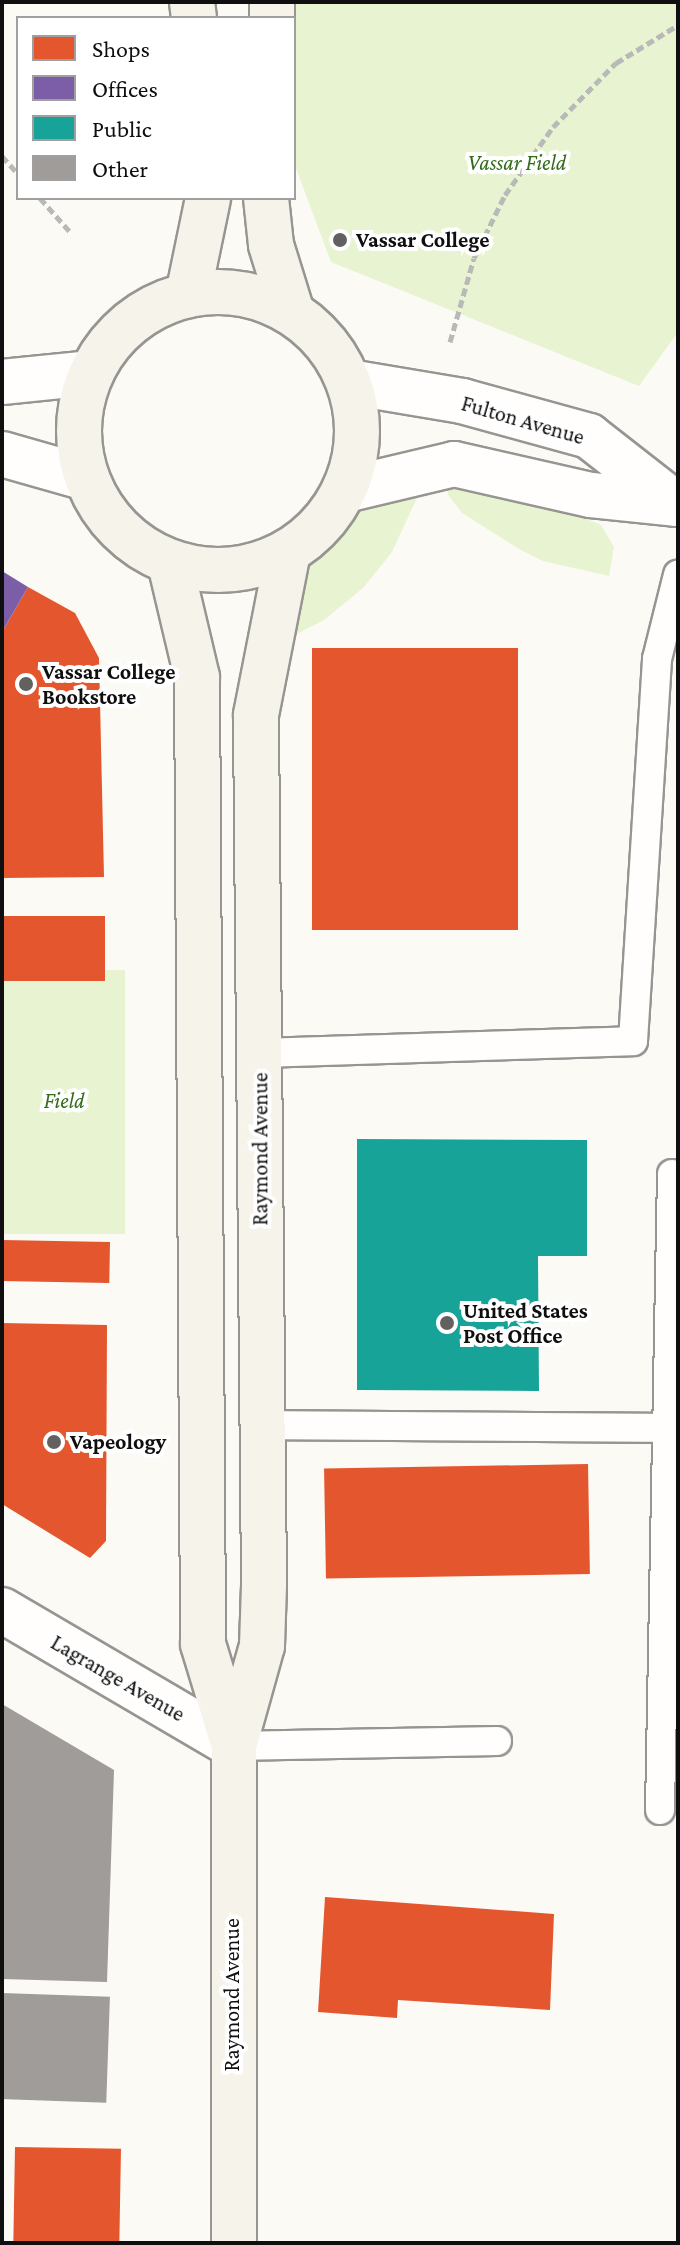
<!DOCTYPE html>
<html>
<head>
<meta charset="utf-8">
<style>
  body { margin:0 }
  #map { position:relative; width:680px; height:2245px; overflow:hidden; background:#fcfaf4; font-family:"Crimson Pro",serif }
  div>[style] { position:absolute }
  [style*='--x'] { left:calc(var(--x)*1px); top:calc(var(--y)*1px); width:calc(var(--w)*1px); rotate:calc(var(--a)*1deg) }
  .green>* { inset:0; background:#e8f3d2; transform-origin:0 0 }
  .shops>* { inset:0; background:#e4572e; transform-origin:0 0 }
  .offices>* { inset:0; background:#7b5ea7 }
  .public>* { inset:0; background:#17a398 }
  .building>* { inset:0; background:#9f9c99; transform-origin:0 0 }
  .path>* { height:5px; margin-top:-2.5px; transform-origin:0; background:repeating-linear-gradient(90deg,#b9b9b8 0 8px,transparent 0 12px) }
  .roads { filter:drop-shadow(2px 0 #969592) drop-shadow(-2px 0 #969592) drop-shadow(0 2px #969592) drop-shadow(0 -2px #969592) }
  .service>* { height:28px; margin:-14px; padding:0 14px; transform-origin:14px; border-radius:14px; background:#fffefd }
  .minor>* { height:44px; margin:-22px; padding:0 22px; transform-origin:22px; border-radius:22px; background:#fffefd }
  .secondary>* { height:44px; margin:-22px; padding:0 22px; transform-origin:22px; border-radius:22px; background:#f5f3ea }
  .secondary>.ring { margin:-22px; padding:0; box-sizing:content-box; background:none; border:44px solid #f5f3ea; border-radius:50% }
  .dots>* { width:22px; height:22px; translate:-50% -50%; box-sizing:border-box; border:4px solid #fff; border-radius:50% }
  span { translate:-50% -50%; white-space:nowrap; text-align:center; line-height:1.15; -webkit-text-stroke:8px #fff; paint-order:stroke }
  .park-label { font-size:22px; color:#316d19; font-style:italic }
  .poi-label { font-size:22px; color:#0f0f0f; font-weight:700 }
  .left { translate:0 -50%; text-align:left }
  .street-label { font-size:22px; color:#0f0f0f }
  .frame { position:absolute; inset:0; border:4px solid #0f0f0f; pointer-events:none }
  .legend { position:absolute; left:16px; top:16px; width:280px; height:184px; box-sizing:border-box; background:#fff; border:2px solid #9f9f9f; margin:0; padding:10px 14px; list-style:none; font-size:24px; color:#0f0f0f }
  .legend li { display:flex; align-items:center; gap:16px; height:40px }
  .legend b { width:40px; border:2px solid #9f9f9f }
</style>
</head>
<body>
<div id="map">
  <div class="green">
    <div style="clip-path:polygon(272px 2px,678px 2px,678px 332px,639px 386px,331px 262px,294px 163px,294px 18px)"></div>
    <div style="clip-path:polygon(448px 486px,564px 509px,601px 525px,614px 547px,609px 576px,543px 561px,519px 549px,462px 513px,448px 495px)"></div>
    <div style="clip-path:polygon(422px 487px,392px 552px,363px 588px,324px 620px,281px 642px,303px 543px,312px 533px,347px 507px)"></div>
    <div style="left:2px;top:970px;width:123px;height:264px"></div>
  </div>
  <div class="shops">
    <div style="clip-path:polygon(28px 587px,75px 613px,99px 658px,104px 877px,2px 878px,2px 632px)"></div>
    <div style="left:312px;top:648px;width:206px;height:282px"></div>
    <div style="left:105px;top:916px;width:65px;height:103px;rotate:90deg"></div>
    <div style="left:110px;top:1242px;width:41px;height:108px;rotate:91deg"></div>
    <div style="clip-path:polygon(2px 1323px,107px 1325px,106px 1541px,90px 1558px,2px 1504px)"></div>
    <div style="left:588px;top:1464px;width:110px;height:264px;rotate:89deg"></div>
    <div style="clip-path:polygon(325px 1897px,554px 1914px,550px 2010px,398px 2000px,397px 2018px,318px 2012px)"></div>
    <div style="left:15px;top:2147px;width:106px;height:96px;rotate:1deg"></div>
  </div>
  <div class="offices">
    <div style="clip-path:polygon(2px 571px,28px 587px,2px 632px)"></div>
  </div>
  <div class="public">
    <div style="clip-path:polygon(357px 1139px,587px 1140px,587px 1256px,538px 1256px,539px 1391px,357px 1390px)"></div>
  </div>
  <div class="building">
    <div style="clip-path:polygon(2px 1704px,114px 1770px,107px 1982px,2px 1979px)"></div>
    <div style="left:2px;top:1993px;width:108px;height:106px;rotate:2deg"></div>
  </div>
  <div class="path">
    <div style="--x:2;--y:156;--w:24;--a:48"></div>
    <div style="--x:40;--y:198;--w:48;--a:48.4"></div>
    <div style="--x:450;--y:342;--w:87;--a:-74.1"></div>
    <div style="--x:474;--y:258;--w:70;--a:-63.8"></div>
    <div style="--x:505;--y:195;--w:83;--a:-54.8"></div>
    <div style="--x:553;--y:127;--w:90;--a:-45.5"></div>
    <div style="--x:616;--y:63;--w:73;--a:-31.5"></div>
  </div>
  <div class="roads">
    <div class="service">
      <div style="--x:259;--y:1053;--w:374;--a:-1.8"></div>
      <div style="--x:633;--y:1041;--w:383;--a:-86.4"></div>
      <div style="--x:657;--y:659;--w:87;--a:-76"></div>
      <div style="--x:262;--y:1425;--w:405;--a:0.4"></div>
      <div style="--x:234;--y:1746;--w:263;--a:-1.1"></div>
      <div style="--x:660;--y:1810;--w:636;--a:-88.92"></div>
    </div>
    <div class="minor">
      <div style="--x:2;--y:382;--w:88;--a:-5.8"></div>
      <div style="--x:349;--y:382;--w:115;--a:9.5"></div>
      <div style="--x:462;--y:401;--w:132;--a:15.4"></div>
      <div style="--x:589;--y:436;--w:110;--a:38"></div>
      <div style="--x:2;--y:454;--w:87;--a:15.9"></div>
      <div style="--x:345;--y:490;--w:112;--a:-13.4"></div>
      <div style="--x:454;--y:464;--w:140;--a:12.8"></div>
      <div style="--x:591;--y:495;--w:85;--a:6"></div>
      <div style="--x:2;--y:1610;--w:269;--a:30.4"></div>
    </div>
    <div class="secondary">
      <div style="--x:192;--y:2;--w:16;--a:83"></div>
      <div style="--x:272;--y:18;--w:16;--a:-90"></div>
      <div style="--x:266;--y:198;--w:47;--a:83.9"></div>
      <div style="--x:271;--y:245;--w:71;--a:72.8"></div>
      <div class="ring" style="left:79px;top:292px;width:234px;height:234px"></div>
      <div style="--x:188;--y:295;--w:99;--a:-78.3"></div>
      <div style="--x:170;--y:563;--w:117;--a:76.7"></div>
      <div style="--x:197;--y:677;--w:967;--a:89.64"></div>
      <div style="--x:203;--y:1644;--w:107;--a:73.1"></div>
      <div style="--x:234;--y:2243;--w:497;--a:-90"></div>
      <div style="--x:234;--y:1746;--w:104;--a:-74.4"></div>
      <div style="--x:262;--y:1646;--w:61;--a:-88.1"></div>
      <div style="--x:264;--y:1585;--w:870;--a:-90.53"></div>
      <div style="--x:256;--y:715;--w:166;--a:-78.9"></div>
    </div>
  </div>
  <div class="dots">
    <div style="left:340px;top:240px;background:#62615f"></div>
    <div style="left:26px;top:684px;background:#62615f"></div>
    <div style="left:447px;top:1323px;background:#62615f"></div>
    <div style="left:54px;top:1442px;background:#62615f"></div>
  </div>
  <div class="park-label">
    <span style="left:517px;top:163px">Vassar Field</span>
    <span style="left:64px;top:1101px">Field</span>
  </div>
  <div class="poi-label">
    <span class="left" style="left:356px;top:240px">Vassar College</span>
    <span class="left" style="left:42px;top:684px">Vassar College<br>Bookstore</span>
    <span class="left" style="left:463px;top:1323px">United States<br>Post Office</span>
    <span class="left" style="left:70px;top:1442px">Vapeology</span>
  </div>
  <div class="street-label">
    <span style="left:523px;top:420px;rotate:16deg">Fulton Avenue</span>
    <span style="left:260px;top:1149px;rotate:-90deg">Raymond Avenue</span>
    <span style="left:118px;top:1678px;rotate:30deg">Lagrange Avenue</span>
    <span style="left:232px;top:1995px;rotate:-90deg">Raymond Avenue</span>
  </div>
  <div class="frame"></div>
  <ul class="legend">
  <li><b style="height:22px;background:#e4572e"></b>Shops</li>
  <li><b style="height:22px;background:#7b5ea7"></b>Offices</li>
  <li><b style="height:22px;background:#17a398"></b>Public</li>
  <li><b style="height:22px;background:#9f9c99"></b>Other</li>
  </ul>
</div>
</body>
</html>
